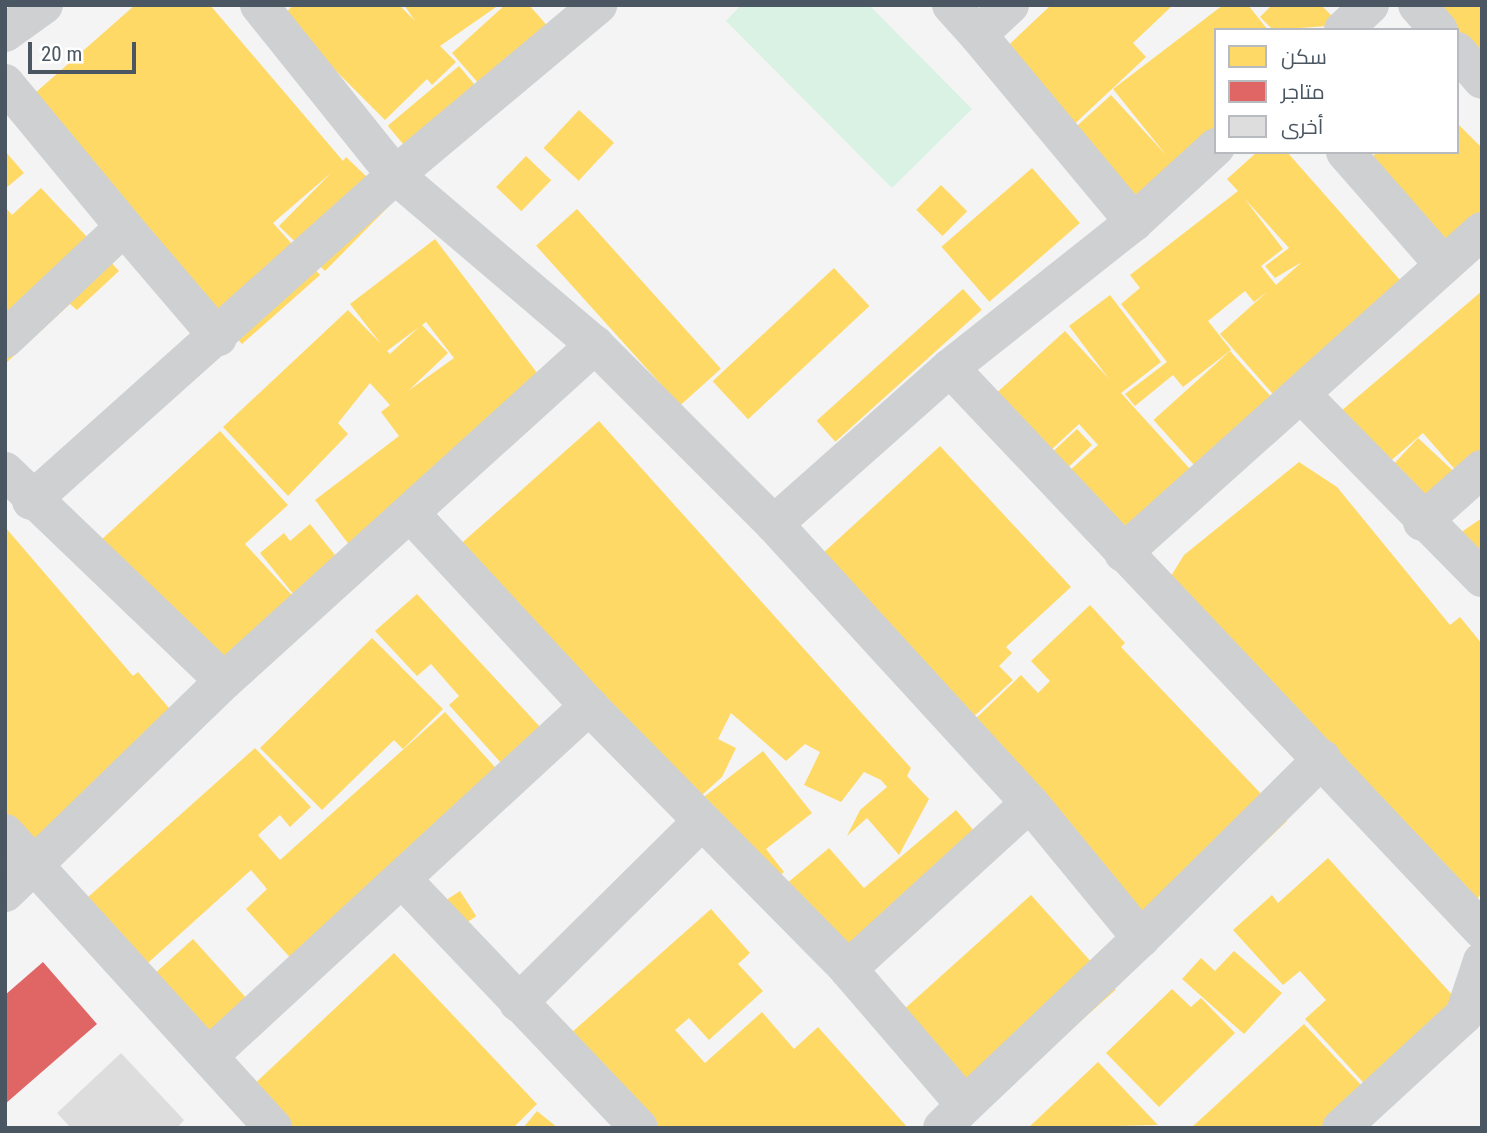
<!DOCTYPE html>
<html>
<head>
<meta charset="utf-8">
<style>
  body { margin:0 }
  #map { position:relative; width:1487px; height:1133px; overflow:hidden; background:#f4f4f4; font-family:"Roboto Condensed",Cairo,sans-serif }
  div>[style] { position:absolute }
  [style*='--x'] { left:calc(var(--x)*1px); top:calc(var(--y)*1px); width:calc(var(--w)*1px); rotate:calc(var(--a)*1deg) }
  .green>* { inset:0; background:#d9f2e3 }
  .homes>* { inset:0; background:#ffd966; transform-origin:0 0 }
  .shops>* { inset:0; background:#e06666 }
  .building>* { inset:0; background:#ddddde }
  .minor>* { height:38px; margin:-19px; padding:0 19px; transform-origin:19px; border-radius:19px; background:#ced0d2 }
  span { translate:-50% -50%; white-space:nowrap; text-align:center; line-height:1.15; -webkit-text-stroke:7px #fff; paint-order:stroke }
  .frame { position:absolute; inset:0; border:7px solid #4a5661; pointer-events:none }
  .legend { position:absolute; left:1214px; top:28px; width:245px; height:126px; box-sizing:border-box; background:#fff; border:2px solid #b7bbc0; margin:0; padding:9px 12px; list-style:none; font-size:21px; color:#4a5661 }
  .legend li { display:flex; align-items:center; gap:14px; height:35px }
  .legend b { width:35px; border:2px solid #b7bbc0 }
  .scale { position:absolute; left:28px; top:42px; width:108px; height:32px; box-sizing:border-box; border:4px solid #4a5661; border-top:0; padding-left:9px; font-size:21px; line-height:24px; white-space:nowrap; color:#4a5661; -webkit-text-stroke:5px #fff; paint-order:stroke }
</style>
</head>
<body>
<div id="map">
  <div class="green">
    <div style="clip-path:polygon(741px 5px,869px 5px,972px 109px,892px 188px,726px 21px)"></div>
  </div>
  <div class="homes">
    <div style="clip-path:polygon(135px 5px,210px 5px,343px 161px,346px 157px,393px 202px,325px 271px,279px 226px,331px 173px,273px 223px,320px 275px,242px 344px,26px 101px)"></div>
    <div style="clip-path:polygon(293px 5px,399px 5px,415px 21px,404px 5px,499px 5px,440px 46px,456px 62px,432px 85px,427px 79px,385px 120px,282px 17px)"></div>
    <div style="clip-path:polygon(505px 5px,529px 5px,560px 40px,493px 100px,452px 53px)"></div>
    <div style="clip-path:polygon(1051px 5px,1173px 5px,1133px 43px,1146px 57px,1066px 132px,996px 57px)"></div>
    <div style="clip-path:polygon(1223px 5px,1248px 5px,1268px 30px,1216px 30px,1216px 133px,1137px 210px,1067px 135px,1111px 95px,1166px 155px,1113px 89px)"></div>
    <div style="clip-path:polygon(1272px 5px,1321px 5px,1341px 25px,1273px 30px,1260px 17px)"></div>
    <div style="clip-path:polygon(1415px 5px,1482px 5px,1482px 77px)"></div>
    <div style="left:459px;top:66px;width:53px;height:93px;rotate:50deg"></div>
    <div style="left:579px;top:110px;width:48px;height:52px;rotate:43deg"></div>
    <div style="clip-path:polygon(1457px 123px,1482px 148px,1482px 227px,1446px 261px,1359px 170px,1377px 152px,1457px 152px)"></div>
    <div style="clip-path:polygon(5px 151px,24px 173px,5px 189px)"></div>
    <div style="clip-path:polygon(evenodd,1257px 152px,1287px 152px,1415px 297px,1287px 410px,1220px 334px,1268px 291px,1254px 302px,1245px 291px,1208px 321px,1231px 350px,1183px 387px,1173px 375px,1135px 406px,1125px 394px,1167px 362px,1121px 304px,1140px 288px,1130px 275px,1238px 191px,1227px 179px,1257px 152px,1244px 198px,1289px 248px,1265px 266px,1275px 278px,1302px 262px,1276px 285px,1261px 266px,1283px 249px,1244px 198px)"></div>
    <div style="left:526px;top:156px;width:35px;height:43px;rotate:44deg"></div>
    <div style="left:1032px;top:168px;width:73px;height:120px;rotate:49deg"></div>
    <div style="left:941px;top:185px;width:37px;height:35px;rotate:45deg"></div>
    <div style="clip-path:polygon(41px 188px,119px 271px,77px 310px,70px 304px,5px 364px,5px 207px,12px 215px)"></div>
    <div style="left:577px;top:209px;width:215px;height:55px;rotate:48deg"></div>
    <div style="clip-path:polygon(evenodd,435px 239px,557px 399px,360px 559px,315px 500px,399px 436px,381px 412px,390px 405px,370px 383px,338px 423px,348px 434px,288px 496px,223px 427px,348px 310px,381px 344px,350px 304px,435px 239px,426px 322px,454px 358px,408px 391px,448px 353px,422px 325px,426px 322px,435px 239px,419px 327px,390px 354px,387px 351px,419px 327px)"></div>
    <div style="left:834px;top:268px;width:52px;height:166px;rotate:47deg"></div>
    <div style="left:963px;top:289px;width:28px;height:197px;rotate:48deg"></div>
    <div style="clip-path:polygon(1482px 291px,1482px 466px,1465px 481px,1423px 433px,1380px 470px,1334px 417px)"></div>
    <div style="clip-path:polygon(1110px 295px,1161px 362px,1121px 393px,1200px 480px,1120px 551px,1058px 481px,1098px 445px,1079px 424px,1035px 465px,982px 406px,1065px 331px,1109px 379px,1069px 326px)"></div>
    <div style="left:1230px;top:351px;width:81px;height:103px;rotate:48deg"></div>
    <div style="clip-path:polygon(599px 421px,911px 768px,907px 776px,929px 799px,899px 855px,867px 818px,847px 836px,860px 810px,887px 787px,881px 780px,864px 772px,841px 802px,804px 785px,820px 752px,805px 744px,786px 761px,731px 713px,718px 739px,736px 748px,722px 777px,691px 805px,446px 557px)"></div>
    <div style="left:1077px;top:429px;width:22px;height:53px;rotate:47deg"></div>
    <div style="clip-path:polygon(220px 431px,288px 505px,245px 544px,311px 616px,260px 553px,284px 533px,290px 541px,310px 524px,352px 576px,226px 700px,89px 551px)"></div>
    <div style="left:1418px;top:438px;width:67px;height:54px;rotate:43deg"></div>
    <div style="clip-path:polygon(940px 446px,1071px 587px,1006px 647px,1012px 653px,999px 666px,1013px 680px,970px 720px,798px 576px)"></div>
    <div style="clip-path:polygon(1299px 462px,1337px 487px,1450px 625px,1460px 617px,1482px 644px,1482px 892px,1474px 904px,1171px 576px,1184px 555px)"></div>
    <div style="clip-path:polygon(1482px 518px,1482px 577px,1454px 537px)"></div>
    <div style="clip-path:polygon(5px 527px,133px 676px,138px 672px,188px 730px,31px 864px,5px 834px)"></div>
    <div style="clip-path:polygon(417px 594px,541px 728px,502px 764px,449px 705px,459px 696px,431px 664px,417px 676px,375px 631px)"></div>
    <div style="clip-path:polygon(1090px 605px,1125px 643px,1121px 647px,1287px 821px,1195px 909px,1134px 937px,969px 725px,1021px 675px,1038px 693px,1050px 681px,1031px 661px)"></div>
    <div style="clip-path:polygon(372px 638px,443px 709px,403px 749px,394px 740px,322px 810px,260px 748px)"></div>
    <div style="clip-path:polygon(445px 712px,513px 787px,305px 974px,246px 909px,267px 889px,251px 870px,139px 971px,78px 906px,255px 748px,311px 807px,290px 827px,280px 815px,258px 835px,280px 860px)"></div>
    <div style="clip-path:polygon(763px 751px,812px 813px,766px 849px,784px 872px,754px 895px,687px 810px)"></div>
    <div style="clip-path:polygon(956px 810px,996px 856px,841px 988px,767px 900px,829px 848px,864px 888px)"></div>
    <div style="clip-path:polygon(1328px 858px,1474px 1019px,1372px 1092px,1305px 1019px,1326px 1000px,1300px 971px,1283px 985px,1233px 930px,1272px 895px,1278px 903px)"></div>
    <div style="left:460px;top:891px;width:30px;height:31px;rotate:57deg"></div>
    <div style="left:1031px;top:895px;width:127px;height:201px;rotate:48deg"></div>
    <div style="clip-path:polygon(711px 909px,750px 953px,738px 964px,763px 991px,709px 1040px,689px 1018px,675px 1030px,705px 1063px,762px 1012px,794px 1049px,818px 1027px,908px 1128px,624px 1128px,553px 1049px)"></div>
    <div style="left:193px;top:939px;width:94px;height:62px;rotate:48deg"></div>
    <div style="clip-path:polygon(1234px 951px,1282px 993px,1244px 1034px,1182px 979px,1201px 958px,1215px 971px)"></div>
    <div style="clip-path:polygon(394px 953px,537px 1104px,513px 1128px,284px 1128px,248px 1090px)"></div>
    <div style="clip-path:polygon(1172px 989px,1191px 1007px,1201px 998px,1235px 1033px,1159px 1107px,1106px 1053px)"></div>
    <div style="clip-path:polygon(1304px 1024px,1376px 1101px,1346px 1128px,1191px 1128px)"></div>
    <div style="clip-path:polygon(1098px 1062px,1158px 1125px,1028px 1128px)"></div>
    <div style="clip-path:polygon(537px 1111px,558px 1128px,523px 1128px)"></div>
  </div>
  <div class="shops">
    <div style="clip-path:polygon(43px 962px,97px 1024px,5px 1104px,5px 995px)"></div>
  </div>
  <div class="building">
    <div style="clip-path:polygon(121px 1053px,184px 1120px,177px 1128px,71px 1128px,57px 1113px)"></div>
  </div>
  <div class="minor">
    <div style="--x:259;--y:5;--w:218;--a:51.3"></div>
    <div style="--x:395;--y:175;--w:262;--a:40.4"></div>
    <div style="--x:951;--y:5;--w:40;--a:48"></div>
    <div style="--x:978;--y:35;--w:44;--a:-43.2"></div>
    <div style="--x:1417;--y:5;--w:33;--a:49"></div>
    <div style="--x:1343;--y:30;--w:37;--a:-43"></div>
    <div style="--x:5;--y:33;--w:48;--a:-35.7"></div>
    <div style="--x:978;--y:35;--w:244;--a:50.2"></div>
    <div style="--x:1457;--y:51;--w:38;--a:49"></div>
    <div style="--x:5;--y:83;--w:187;--a:50.4"></div>
    <div style="--x:1216;--y:147;--w:111;--a:137.6"></div>
    <div style="--x:1134;--y:222;--w:235;--a:141.6"></div>
    <div style="--x:950;--y:368;--w:774;--a:46.57"></div>
    <div style="--x:1345;--y:152;--w:150;--a:48.8"></div>
    <div style="--x:5;--y:339;--w:163;--a:-43.3"></div>
    <div style="--x:124;--y:227;--w:145;--a:49.5"></div>
    <div style="--x:1302;--y:395;--w:257;--a:45.5"></div>
    <div style="--x:5;--y:471;--w:303;--a:43.8"></div>
    <div style="--x:31;--y:501;--w:489;--a:-41.8"></div>
    <div style="--x:395;--y:175;--w:265;--a:-39.9"></div>
    <div style="--x:412;--y:515;--w:260;--a:47.2"></div>
    <div style="--x:1422;--y:522;--w:80;--a:-41.5"></div>
    <div style="--x:774;--y:524;--w:235;--a:-41.6"></div>
    <div style="--x:1123;--y:553;--w:482;--a:-41.9"></div>
    <div style="--x:5;--y:833;--w:399;--a:47.7"></div>
    <div style="--x:403;--y:880;--w:342;--a:46.4"></div>
    <div style="--x:5;--y:893;--w:305;--a:-44.1"></div>
    <div style="--x:224;--y:681;--w:501;--a:-42.17"></div>
    <div style="--x:595;--y:345;--w:253;--a:45"></div>
    <div style="--x:774;--y:524;--w:379;--a:47.5"></div>
    <div style="--x:1030;--y:803;--w:175;--a:50.6"></div>
    <div style="--x:1141;--y:938;--w:255;--a:-44.7"></div>
    <div style="--x:848;--y:969;--w:246;--a:-42.4"></div>
    <div style="--x:518;--y:1003;--w:255;--a:-44.7"></div>
    <div style="--x:209;--y:1056;--w:517;--a:-42.65"></div>
    <div style="--x:589;--y:706;--w:369;--a:45.4"></div>
    <div style="--x:848;--y:969;--w:179;--a:49.3"></div>
    <div style="--x:965;--y:1105;--w:243;--a:-43.5"></div>
    <div style="--x:942;--y:1128;--w:33;--a:-45"></div>
    <div style="--x:1341;--y:1128;--w:167;--a:-42.6"></div>
    <div style="--x:1464;--y:1015;--w:57;--a:-71.6"></div>
  </div>
  <div class="frame"></div>
  <ul class="legend">
  <li><b style="height:19px;background:#ffd966"></b>سكن</li>
  <li><b style="height:19px;background:#e06666"></b>متاجر</li>
  <li><b style="height:19px;background:#ddddde"></b>أخرى</li>
  </ul>
  <div class="scale">20 m</div>
</div>
</body>
</html>
